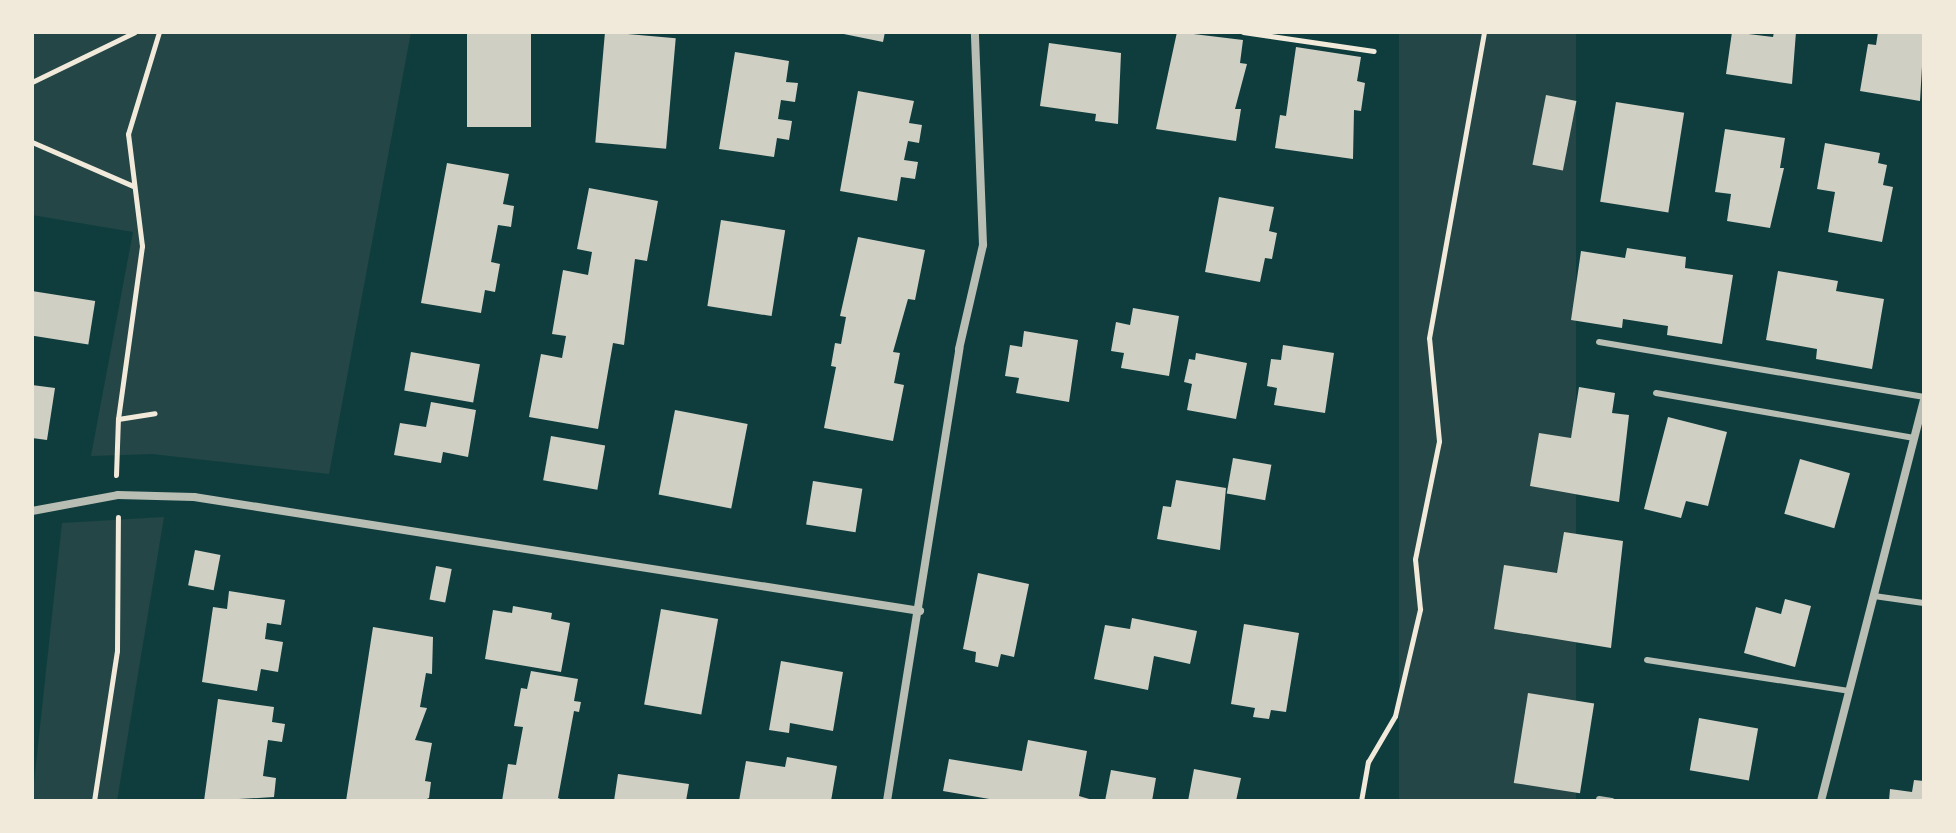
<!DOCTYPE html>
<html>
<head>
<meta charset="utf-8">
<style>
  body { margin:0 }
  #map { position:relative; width:1956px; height:833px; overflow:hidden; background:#0f3d3e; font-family:Commissioner,sans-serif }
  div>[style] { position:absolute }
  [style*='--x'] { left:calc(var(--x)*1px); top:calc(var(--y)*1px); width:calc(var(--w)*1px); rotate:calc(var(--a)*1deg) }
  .green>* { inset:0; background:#244646; transform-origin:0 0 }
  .building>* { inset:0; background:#cfcfc3; transform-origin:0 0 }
  .path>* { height:5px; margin:-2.5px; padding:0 2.5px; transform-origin:2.5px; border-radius:2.5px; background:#f1e9da }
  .service>* { height:6px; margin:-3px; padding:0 3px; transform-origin:3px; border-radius:3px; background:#b8beb3 }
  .minor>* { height:8px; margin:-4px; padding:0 4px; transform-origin:4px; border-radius:4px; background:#b8beb3 }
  span { translate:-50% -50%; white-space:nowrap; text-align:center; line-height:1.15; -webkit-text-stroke:6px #f1e9da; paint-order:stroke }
  .frame { position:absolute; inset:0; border:34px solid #f1e9da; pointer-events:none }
</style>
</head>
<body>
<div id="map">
  <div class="green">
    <div style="clip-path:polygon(32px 32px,411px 32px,329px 474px,152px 454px,91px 456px,133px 232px,32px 215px)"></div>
    <div style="left:1399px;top:32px;width:177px;height:778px"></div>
    <div style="clip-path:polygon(164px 517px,117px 801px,32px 801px,62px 523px)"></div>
  </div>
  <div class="building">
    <div style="left:467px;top:32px;width:64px;height:95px"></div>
    <div style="left:605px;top:32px;width:71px;height:111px;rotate:5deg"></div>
    <div style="clip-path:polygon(834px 32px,885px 32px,883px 42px)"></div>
    <div style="clip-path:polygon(1177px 32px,1243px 40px,1240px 63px,1247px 64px,1235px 109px,1241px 109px,1236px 141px,1156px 129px)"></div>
    <div style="clip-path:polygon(1732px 32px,1773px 37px,1774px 32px,1796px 32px,1792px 84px,1726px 74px)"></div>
    <div style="clip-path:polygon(1878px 32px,1924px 32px,1920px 101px,1860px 91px,1868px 44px,1876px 45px)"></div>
    <div style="clip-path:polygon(1049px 43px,1121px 53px,1118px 124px,1095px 121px,1096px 114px,1040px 106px)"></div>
    <div style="clip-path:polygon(1296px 47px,1361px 57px,1357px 81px,1365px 83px,1361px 111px,1354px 110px,1353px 159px,1275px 148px,1280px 115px,1286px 116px)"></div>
    <div style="clip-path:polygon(735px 52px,789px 61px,786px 82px,798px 83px,795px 102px,781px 100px,778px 119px,792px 121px,789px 140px,777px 138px,774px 157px,719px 149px)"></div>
    <div style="clip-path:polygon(858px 91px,914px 101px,909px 123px,922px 125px,919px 143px,908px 141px,904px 160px,918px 162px,915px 179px,901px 177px,897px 201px,840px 191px)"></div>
    <div style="left:1546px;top:95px;width:31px;height:71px;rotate:11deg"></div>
    <div style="left:1616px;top:102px;width:69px;height:101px;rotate:9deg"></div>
    <div style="clip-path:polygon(1725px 129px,1785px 138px,1780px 168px,1784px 168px,1770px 228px,1727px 221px,1731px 194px,1715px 192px)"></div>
    <div style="clip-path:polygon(1825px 143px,1880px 153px,1878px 163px,1887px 165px,1883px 185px,1893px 187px,1882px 242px,1828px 232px,1835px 192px,1817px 189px)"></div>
    <div style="clip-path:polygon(447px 163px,509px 174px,503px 204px,514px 206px,511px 227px,498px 225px,491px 262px,500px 264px,495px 292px,485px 290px,481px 313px,421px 303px)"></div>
    <div style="clip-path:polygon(589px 188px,658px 201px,647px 261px,635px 259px,624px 345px,613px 343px,598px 429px,529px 417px,541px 354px,562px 358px,566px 336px,552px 334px,563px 270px,588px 275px,592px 252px,577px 249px)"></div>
    <div style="clip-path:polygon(1219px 197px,1274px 207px,1269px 231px,1277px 233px,1272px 259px,1265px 258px,1260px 282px,1205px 272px)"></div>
    <div style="left:721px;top:220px;width:65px;height:87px;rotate:9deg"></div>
    <div style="clip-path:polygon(858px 237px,925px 250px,915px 300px,908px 299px,893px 352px,900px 353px,894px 383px,904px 385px,893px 441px,824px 428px,836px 367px,831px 366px,835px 343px,841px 344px,846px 317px,840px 316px)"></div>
    <div style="clip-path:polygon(1627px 248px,1686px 257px,1685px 268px,1733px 275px,1722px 344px,1667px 335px,1668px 326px,1623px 319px,1622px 328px,1571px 320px,1581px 251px,1625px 258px)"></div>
    <div style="clip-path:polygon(1778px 271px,1838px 281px,1836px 291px,1884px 299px,1872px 369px,1816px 359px,1817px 349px,1766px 340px)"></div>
    <div style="left:32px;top:291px;width:64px;height:44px;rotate:9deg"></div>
    <div style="clip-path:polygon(1133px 308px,1179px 316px,1169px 376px,1121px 368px,1124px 353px,1111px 351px,1116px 322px,1130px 325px)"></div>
    <div style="clip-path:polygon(1024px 331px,1078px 340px,1069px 402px,1016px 393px,1019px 378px,1005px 376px,1010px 345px,1022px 347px)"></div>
    <div style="clip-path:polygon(1283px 345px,1334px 353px,1325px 413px,1274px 405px,1277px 388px,1267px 386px,1271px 359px,1281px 360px)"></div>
    <div style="left:411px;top:352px;width:70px;height:39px;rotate:10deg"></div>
    <div style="clip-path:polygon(1196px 353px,1247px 363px,1236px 419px,1187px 410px,1192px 384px,1184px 382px,1189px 359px,1195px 360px)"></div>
    <div style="clip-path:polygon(32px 385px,55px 388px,47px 440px,32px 438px)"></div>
    <div style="clip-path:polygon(1579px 387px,1615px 393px,1612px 413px,1629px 415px,1619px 502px,1530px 486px,1539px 433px,1571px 438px)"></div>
    <div style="clip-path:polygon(431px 402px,476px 410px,468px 457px,443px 452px,441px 463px,394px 455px,400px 423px,426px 427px)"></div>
    <div style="left:675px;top:410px;width:74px;height:86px;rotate:11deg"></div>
    <div style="clip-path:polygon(1668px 417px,1727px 432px,1708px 506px,1686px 501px,1681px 518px,1644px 509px)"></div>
    <div style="left:551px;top:436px;width:55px;height:45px;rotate:10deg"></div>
    <div style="left:1233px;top:458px;width:39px;height:36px;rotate:10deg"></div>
    <div style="left:1800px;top:459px;width:52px;height:57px;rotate:16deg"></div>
    <div style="clip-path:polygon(1176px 480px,1226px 488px,1220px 550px,1157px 539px,1163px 506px,1171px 507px)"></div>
    <div style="left:813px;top:481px;width:50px;height:44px;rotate:9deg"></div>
    <div style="clip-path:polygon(1564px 532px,1623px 541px,1611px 648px,1494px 629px,1504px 565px,1557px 573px)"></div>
    <div style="left:195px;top:550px;width:26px;height:36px;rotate:11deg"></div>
    <div style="left:436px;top:566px;width:16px;height:34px;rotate:11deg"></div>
    <div style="clip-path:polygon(978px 573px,1029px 584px,1014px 657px,1001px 654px,998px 667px,975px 662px,976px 652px,963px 649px)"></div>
    <div style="clip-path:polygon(229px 591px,285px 600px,281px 625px,267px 623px,265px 639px,283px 642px,278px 672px,261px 669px,257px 691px,202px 682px,213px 607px,227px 609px)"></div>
    <div style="clip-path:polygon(1785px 599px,1811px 606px,1795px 667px,1744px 653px,1756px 607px,1781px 614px)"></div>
    <div style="clip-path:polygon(513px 606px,552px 613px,551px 619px,570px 623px,561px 672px,485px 659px,493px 610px,512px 613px)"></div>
    <div style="left:661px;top:609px;width:58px;height:97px;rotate:10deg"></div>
    <div style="clip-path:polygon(1132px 618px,1197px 631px,1190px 664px,1154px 656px,1148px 690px,1094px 679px,1105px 625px,1130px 629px)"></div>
    <div style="clip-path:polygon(1244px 624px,1299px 633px,1286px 712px,1271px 710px,1269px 719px,1253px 717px,1255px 708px,1231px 704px)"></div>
    <div style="clip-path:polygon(373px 627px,433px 637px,432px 674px,426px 673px,420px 707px,427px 708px,415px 740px,432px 743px,425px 781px,431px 782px,429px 798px,422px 801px,346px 801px)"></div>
    <div style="clip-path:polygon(781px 661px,843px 672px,833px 731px,790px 723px,789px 733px,769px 730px)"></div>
    <div style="clip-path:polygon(531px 671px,578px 679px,574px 701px,581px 702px,579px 712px,574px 711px,558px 798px,565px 801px,502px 801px,508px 764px,516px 765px,523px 727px,514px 726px,521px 688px,527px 689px)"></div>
    <div style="left:1528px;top:693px;width:67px;height:91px;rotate:9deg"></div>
    <div style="clip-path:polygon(218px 699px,274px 707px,272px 722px,285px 724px,282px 742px,268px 740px,263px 776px,276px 778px,274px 797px,204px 801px)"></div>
    <div style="left:1699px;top:718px;width:60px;height:53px;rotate:10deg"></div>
    <div style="clip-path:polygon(1028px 740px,1087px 751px,1079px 796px,1096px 801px,1001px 801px,943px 791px,949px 759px,1022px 771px)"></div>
    <div style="clip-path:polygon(787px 757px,837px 766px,831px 801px,739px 801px,746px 761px,785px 767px)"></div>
    <div style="clip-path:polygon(1194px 769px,1241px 778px,1236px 801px,1188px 801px)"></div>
    <div style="clip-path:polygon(1111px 770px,1156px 778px,1152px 801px,1105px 801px)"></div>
    <div style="clip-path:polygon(618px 774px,689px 784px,686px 801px,614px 801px)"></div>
    <div style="clip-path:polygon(1914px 780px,1924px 781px,1924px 801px,1889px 801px,1890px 789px,1912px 792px)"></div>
  </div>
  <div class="path">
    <div style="--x:1243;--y:32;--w:132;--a:8.3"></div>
    <div style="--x:32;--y:82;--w:114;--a:-25.9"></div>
    <div style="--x:32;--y:142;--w:110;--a:23.5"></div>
    <div style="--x:118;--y:419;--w:37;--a:-9"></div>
    <div style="--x:116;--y:475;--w:56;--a:-88"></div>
    <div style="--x:118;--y:419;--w:175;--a:-82.1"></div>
    <div style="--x:142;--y:246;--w:113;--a:-97.1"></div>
    <div style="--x:128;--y:134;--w:107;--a:-73.1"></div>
    <div style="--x:94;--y:801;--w:152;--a:-81.3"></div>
    <div style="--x:117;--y:651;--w:134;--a:-89.6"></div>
    <div style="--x:1361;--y:801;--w:40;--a:-80"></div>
    <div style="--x:1368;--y:762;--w:53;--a:-59.6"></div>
    <div style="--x:1395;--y:716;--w:110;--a:-76.8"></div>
    <div style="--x:1420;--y:609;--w:50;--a:-95.7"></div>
    <div style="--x:1415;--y:559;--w:120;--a:-78.5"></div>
    <div style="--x:1439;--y:441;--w:103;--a:-95.5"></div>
    <div style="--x:1429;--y:338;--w:311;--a:-79.8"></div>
  </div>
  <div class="service">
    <div style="--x:1599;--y:342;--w:330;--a:9.6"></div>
    <div style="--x:1656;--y:393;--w:262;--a:9.9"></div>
    <div style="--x:1874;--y:596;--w:50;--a:8"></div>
    <div style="--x:1647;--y:660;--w:204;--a:8.7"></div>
    <div style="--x:1599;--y:799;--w:13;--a:9"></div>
  </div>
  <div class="minor">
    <div style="--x:32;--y:511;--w:87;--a:-10.5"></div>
    <div style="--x:118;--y:495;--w:76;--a:1.5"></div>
    <div style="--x:194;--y:497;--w:735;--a:8.92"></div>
    <div style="--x:887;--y:801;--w:458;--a:-80.9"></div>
    <div style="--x:959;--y:349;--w:107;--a:-77"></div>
    <div style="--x:983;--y:245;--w:213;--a:-92.2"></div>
    <div style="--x:1821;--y:801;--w:413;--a:-75.6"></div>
  </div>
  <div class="frame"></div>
</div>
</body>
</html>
